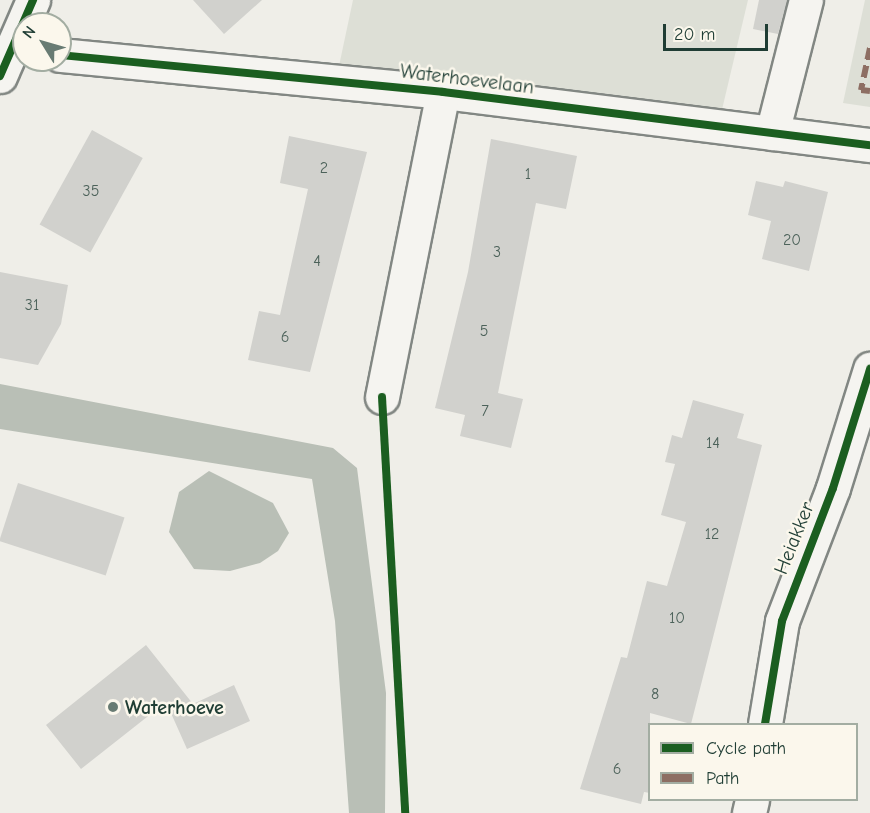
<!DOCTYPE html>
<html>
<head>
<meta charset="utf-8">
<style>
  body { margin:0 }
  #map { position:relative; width:870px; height:813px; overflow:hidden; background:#efeee8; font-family:"Comic Neue",sans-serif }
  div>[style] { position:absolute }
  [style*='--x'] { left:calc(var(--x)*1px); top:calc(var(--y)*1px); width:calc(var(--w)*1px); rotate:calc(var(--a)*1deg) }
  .green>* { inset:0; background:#dddfd6 }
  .water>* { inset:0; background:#b9bfb6 }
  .building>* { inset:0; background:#d1d1cd; transform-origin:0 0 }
  .roads { filter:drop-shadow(2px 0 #828783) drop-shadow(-2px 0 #828783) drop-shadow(0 2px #828783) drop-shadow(0 -2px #828783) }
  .minor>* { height:33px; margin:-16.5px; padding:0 16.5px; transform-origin:16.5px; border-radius:16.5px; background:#f5f4f0 }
  .major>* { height:33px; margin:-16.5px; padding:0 16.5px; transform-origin:16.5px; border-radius:16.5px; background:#f5f4f0 }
  .quiet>* { height:6px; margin-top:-3px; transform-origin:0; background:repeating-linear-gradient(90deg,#8d6e63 0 12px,transparent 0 18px) }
  .cycleway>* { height:8px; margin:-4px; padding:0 4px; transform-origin:4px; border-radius:4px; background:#1b5e20 }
  .dots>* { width:16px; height:16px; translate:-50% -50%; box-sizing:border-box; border:3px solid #fbf7ec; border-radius:50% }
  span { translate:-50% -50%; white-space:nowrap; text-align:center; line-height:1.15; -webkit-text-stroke:5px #fbf7ec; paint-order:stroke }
  .number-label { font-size:16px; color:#4c625a }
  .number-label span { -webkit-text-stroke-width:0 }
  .street-label { font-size:20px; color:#1f3d34 }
  .poi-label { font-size:20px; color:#1f3d34; font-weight:700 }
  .left { translate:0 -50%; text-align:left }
  .legend { position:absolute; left:648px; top:723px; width:210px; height:78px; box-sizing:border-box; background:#fbf7ec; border:2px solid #a3ada2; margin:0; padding:8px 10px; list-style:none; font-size:18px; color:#1f3d34 }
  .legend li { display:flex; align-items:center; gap:12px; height:30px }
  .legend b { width:30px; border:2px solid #a3ada2 }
  .north { position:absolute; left:12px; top:12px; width:60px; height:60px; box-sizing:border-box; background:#fbf7ec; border:2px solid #a3ada2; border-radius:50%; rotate:307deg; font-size:16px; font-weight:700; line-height:24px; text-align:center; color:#1f3d34 }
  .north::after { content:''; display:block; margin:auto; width:21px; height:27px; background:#687b73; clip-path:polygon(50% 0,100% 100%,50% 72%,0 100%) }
  .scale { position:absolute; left:663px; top:24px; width:105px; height:27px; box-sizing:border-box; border:3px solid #1f3d34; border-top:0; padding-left:8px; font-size:18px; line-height:21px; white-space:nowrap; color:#1f3d34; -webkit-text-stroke:4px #fbf7ec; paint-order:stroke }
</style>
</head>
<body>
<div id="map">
  <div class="green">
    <div style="clip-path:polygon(353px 0,748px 0,720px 118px,339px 66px)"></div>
    <div style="clip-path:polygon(865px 0,870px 0,870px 107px,843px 103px)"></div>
  </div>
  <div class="water">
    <div style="clip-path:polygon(0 384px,333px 448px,357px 468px,386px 693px,385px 813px,349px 813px,335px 621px,312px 479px,0 429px)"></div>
    <div style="clip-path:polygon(209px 471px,273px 503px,289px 533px,278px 551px,260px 563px,230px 571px,194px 569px,169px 532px,179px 492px)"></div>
  </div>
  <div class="building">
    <div style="clip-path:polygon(193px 0,262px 0,224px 34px)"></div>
    <div style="clip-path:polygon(759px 0,787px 0,778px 34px,753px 29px)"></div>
    <div style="left:92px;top:130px;width:58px;height:108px;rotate:29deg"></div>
    <div style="clip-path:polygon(289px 136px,367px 152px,310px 372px,248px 360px,259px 311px,280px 315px,308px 189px,280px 183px)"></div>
    <div style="clip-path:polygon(491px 139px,577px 156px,566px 209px,536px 203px,498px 393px,523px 399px,511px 448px,460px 436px,465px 415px,435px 408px,468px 272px)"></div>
    <div style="clip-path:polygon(756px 181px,783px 187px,785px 181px,828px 192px,809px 271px,762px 259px,771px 221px,748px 215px)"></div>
    <div style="clip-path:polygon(0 272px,68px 285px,61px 324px,38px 365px,0 358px)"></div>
    <div style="clip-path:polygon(693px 400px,744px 414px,737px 438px,762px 445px,691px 724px,650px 713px,650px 793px,644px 792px,641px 804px,580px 789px,621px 657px,627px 658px,647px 581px,667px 586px,686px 522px,661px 515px,675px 464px,665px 462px,672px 435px,682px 438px)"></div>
    <div style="left:18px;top:483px;width:112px;height:61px;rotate:18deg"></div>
    <div style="clip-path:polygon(146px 645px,193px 704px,234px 685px,250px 721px,187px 749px,166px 702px,81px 769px,46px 725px)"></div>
  </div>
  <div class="roads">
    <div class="minor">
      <div style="--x:60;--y:55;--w:385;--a:5.5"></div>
      <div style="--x:443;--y:92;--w:430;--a:7.1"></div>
      <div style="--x:772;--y:133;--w:137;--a:-75.7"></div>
      <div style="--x:382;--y:397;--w:311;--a:-78.7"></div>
      <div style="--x:765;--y:724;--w:104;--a:-80.6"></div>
      <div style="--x:782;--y:621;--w:142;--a:-69"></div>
      <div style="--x:833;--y:488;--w:125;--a:-72.7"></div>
      <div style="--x:749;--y:813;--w:13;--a:-77"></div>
    </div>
    <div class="major">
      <div style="--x:0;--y:76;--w:83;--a:-66.5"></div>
    </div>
  </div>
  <div class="quiet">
    <div style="--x:870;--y:48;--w:43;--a:102.1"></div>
    <div style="--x:861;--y:90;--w:9;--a:6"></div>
  </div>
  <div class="cycleway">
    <div style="--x:60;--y:55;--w:385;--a:5.5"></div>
    <div style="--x:443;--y:92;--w:430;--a:7.1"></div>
    <div style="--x:0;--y:76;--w:83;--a:-66.5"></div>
    <div style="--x:382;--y:397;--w:417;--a:86.8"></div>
    <div style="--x:765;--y:724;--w:104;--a:-80.6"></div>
    <div style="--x:782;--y:621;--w:142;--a:-69"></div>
    <div style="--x:833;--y:488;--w:125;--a:-72.7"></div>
  </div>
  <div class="dots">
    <div style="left:113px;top:707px;background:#687b73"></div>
  </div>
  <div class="number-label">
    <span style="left:324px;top:168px">2</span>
    <span style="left:528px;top:174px">1</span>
    <span style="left:91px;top:191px">35</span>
    <span style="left:792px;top:240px">20</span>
    <span style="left:497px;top:252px">3</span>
    <span style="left:317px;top:261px">4</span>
    <span style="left:32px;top:305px">31</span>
    <span style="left:484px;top:331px">5</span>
    <span style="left:285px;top:337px">6</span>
    <span style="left:485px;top:411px">7</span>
    <span style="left:713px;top:443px">14</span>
    <span style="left:712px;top:534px">12</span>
    <span style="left:677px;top:618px">10</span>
    <span style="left:655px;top:694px">8</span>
    <span style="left:617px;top:769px">6</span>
  </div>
  <div class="street-label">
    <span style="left:467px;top:79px;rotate:7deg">Waterhoevelaan</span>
    <span style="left:794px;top:538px;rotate:-68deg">Heiakker</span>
  </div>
  <div class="poi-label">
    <span class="left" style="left:125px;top:707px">Waterhoeve</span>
  </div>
  <ul class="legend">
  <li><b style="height:8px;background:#1b5e20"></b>Cycle path</li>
  <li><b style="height:8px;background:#8d6e63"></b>Path</li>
  </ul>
  <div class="north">N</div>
  <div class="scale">20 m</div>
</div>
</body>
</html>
